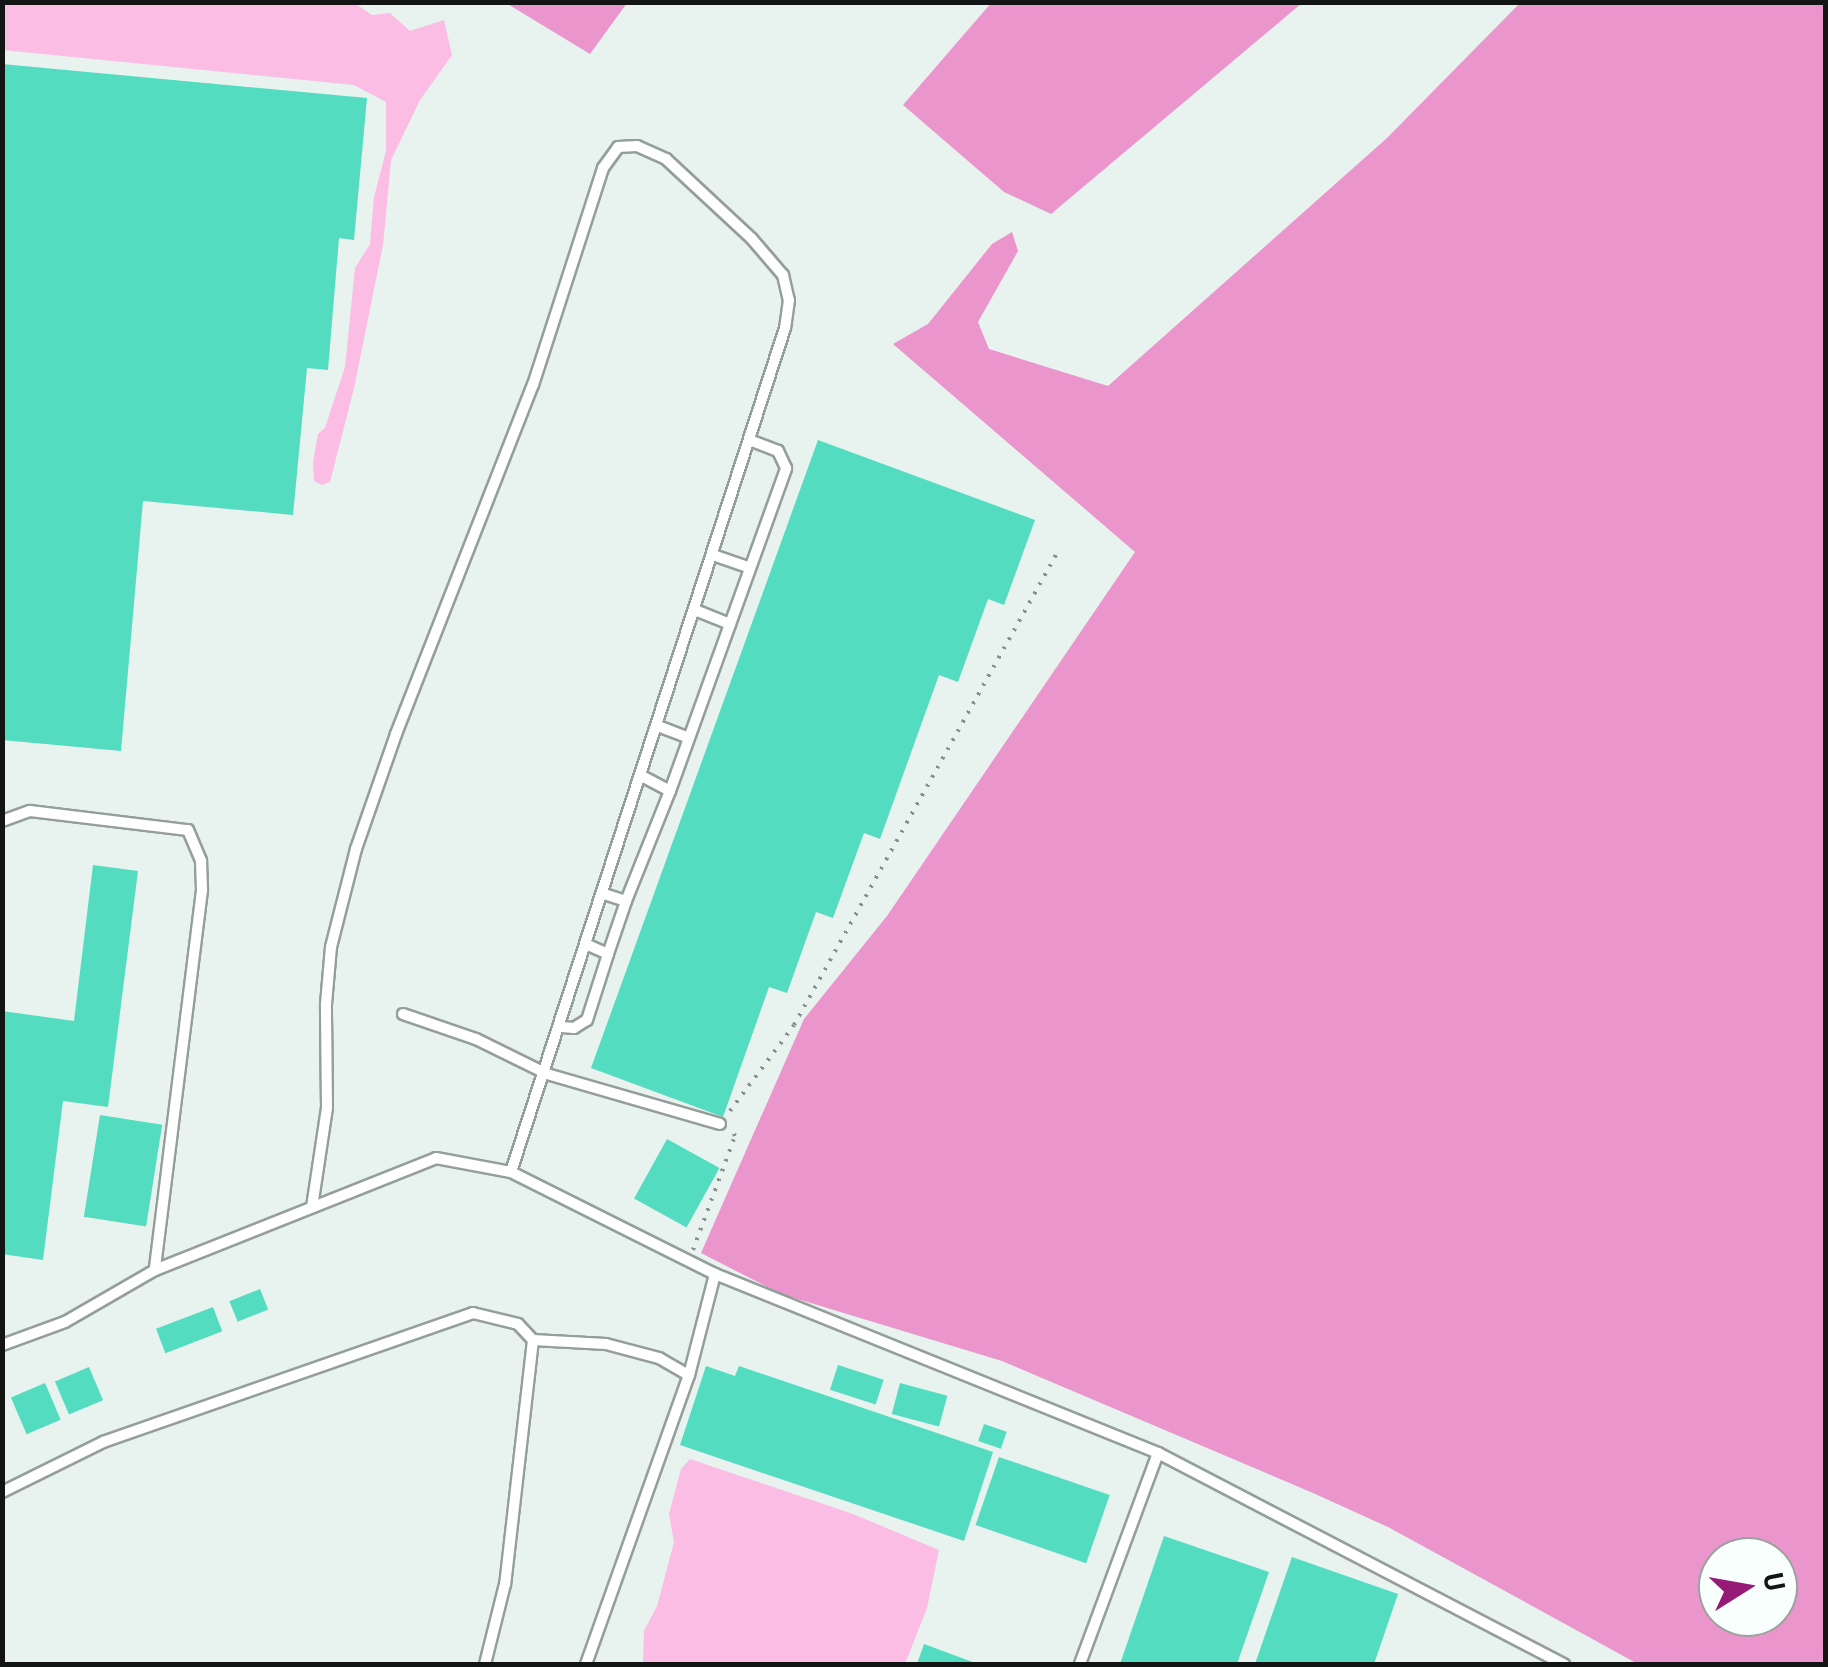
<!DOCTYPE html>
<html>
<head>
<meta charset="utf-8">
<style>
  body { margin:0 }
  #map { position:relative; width:1828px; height:1667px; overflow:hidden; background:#e8f2ef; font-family:Barlow,sans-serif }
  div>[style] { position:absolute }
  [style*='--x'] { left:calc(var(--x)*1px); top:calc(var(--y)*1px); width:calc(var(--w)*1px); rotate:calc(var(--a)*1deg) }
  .green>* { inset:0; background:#fbbde4 }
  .water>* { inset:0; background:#eb95cd }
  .building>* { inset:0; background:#54dcc1; transform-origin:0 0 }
  .path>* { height:4px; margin-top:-2px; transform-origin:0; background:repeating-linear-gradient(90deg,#888f8d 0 2.5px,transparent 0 10.5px) }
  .roads { filter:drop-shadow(2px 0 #949e9b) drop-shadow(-2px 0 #949e9b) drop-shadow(0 2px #949e9b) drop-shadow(0 -2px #949e9b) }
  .lane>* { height:10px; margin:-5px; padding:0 5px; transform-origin:5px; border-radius:5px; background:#fff }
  span { translate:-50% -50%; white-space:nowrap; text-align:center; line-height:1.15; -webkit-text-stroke:10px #f8fffd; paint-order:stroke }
  .frame { position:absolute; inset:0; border:5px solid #121514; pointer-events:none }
  .north { position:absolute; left:1698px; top:1537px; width:100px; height:100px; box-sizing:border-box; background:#f8fffd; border:2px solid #9ca1a0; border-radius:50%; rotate:79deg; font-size:28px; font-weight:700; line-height:40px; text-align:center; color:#121514 }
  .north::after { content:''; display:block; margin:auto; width:35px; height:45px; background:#951b76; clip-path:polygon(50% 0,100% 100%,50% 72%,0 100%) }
</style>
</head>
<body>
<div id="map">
  <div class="green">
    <div style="clip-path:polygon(353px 2px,372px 15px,390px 13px,410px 31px,444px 20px,452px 55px,420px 100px,391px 160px,383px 245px,354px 388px,330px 482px,322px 485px,314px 481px,313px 462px,318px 434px,325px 428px,345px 367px,355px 268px,370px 244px,374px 197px,386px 151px,386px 102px,354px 85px,3px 50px,3px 3px)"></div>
    <div style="clip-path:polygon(690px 1459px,853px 1514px,939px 1550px,927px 1608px,905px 1664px,643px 1664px,644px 1631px,657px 1606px,674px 1542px,669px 1514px,681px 1469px)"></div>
  </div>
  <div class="water">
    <div style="clip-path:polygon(992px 2px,1302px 2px,1302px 3px,1051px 214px,1004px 192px,903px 105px)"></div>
    <div style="clip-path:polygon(evenodd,1521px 2px,1825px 3px,1825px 1664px,1638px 1664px,1388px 1527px,1313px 1493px,1002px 1361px,781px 1294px,701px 1253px,804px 1019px,887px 916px,1135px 552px,893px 344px,928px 324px,992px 244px,1012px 232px,1018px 251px,978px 322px,989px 349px,1108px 386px,1387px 138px,1521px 2px,1718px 1557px,1778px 1557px,1778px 1617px,1718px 1617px,1718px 1557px)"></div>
    <div style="clip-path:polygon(506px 3px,627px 3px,590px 54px)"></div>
  </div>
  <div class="building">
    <div style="clip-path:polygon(2px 64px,367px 98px,354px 240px,339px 238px,328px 370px,307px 368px,293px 515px,143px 501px,121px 751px,2px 740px)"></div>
    <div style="clip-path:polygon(818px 440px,1035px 520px,1004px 605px,988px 599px,958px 682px,939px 675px,880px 839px,864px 833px,833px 918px,816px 912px,787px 993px,769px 987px,723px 1117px,591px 1068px)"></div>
    <div style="clip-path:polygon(93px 865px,138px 871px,108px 1107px,63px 1101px,43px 1260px,2px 1254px,2px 1011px,74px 1021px)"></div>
    <div style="left:100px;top:1115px;width:63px;height:103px;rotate:9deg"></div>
    <div style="left:667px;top:1139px;width:60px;height:68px;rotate:29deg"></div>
    <div style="left:260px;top:1289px;width:22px;height:33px;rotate:68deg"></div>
    <div style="left:213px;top:1307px;width:26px;height:61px;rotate:69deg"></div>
    <div style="left:838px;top:1365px;width:48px;height:26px;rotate:18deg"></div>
    <div style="clip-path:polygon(706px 1366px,735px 1376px,739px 1366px,993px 1452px,964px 1541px,680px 1445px)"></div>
    <div style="left:89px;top:1367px;width:36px;height:37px;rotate:67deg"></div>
    <div style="left:45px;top:1383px;width:40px;height:37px;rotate:67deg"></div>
    <div style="left:900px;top:1383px;width:49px;height:32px;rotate:15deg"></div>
    <div style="left:984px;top:1424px;width:24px;height:18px;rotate:19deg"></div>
    <div style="left:999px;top:1457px;width:117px;height:72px;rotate:19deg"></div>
    <div style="clip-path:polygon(1164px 1536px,1269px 1572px,1237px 1664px,1120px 1664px)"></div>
    <div style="clip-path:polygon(1292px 1557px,1398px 1594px,1374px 1664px,1255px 1664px)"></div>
    <div style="clip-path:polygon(924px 1644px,978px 1664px,917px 1664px)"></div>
  </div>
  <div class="path">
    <div style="--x:730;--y:1111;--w:107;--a:-53.3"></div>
    <div style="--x:794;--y:1025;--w:538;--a:-60.86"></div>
    <div style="--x:693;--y:1250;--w:121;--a:-69.8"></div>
    <div style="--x:735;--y:1136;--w:9;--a:-111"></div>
  </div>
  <div class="roads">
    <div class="lane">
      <div style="--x:713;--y:555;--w:39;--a:19"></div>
      <div style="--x:695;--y:610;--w:38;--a:22"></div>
      <div style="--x:658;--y:726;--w:33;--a:21"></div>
      <div style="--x:670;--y:791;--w:343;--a:-70.2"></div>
      <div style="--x:786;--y:468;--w:19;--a:-115"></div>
      <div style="--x:778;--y:451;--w:31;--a:-159"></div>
      <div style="--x:2;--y:821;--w:30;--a:-20"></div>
      <div style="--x:30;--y:811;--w:159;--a:6.9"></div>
      <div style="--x:188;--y:830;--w:34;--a:67"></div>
      <div style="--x:201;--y:861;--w:29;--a:88"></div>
      <div style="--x:202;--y:890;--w:383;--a:97.1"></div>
      <div style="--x:604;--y:894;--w:23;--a:18"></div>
      <div style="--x:626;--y:901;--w:118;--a:-68.2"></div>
      <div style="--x:670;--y:791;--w:32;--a:-152"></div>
      <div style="--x:608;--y:954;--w:56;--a:-71.2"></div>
      <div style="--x:403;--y:1014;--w:77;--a:18.9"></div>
      <div style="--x:476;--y:1039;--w:79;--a:26.2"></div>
      <div style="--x:547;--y:1074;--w:180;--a:16.1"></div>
      <div style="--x:562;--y:1027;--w:12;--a:5"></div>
      <div style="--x:574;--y:1028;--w:15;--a:-32"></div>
      <div style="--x:587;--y:1020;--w:69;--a:-72.3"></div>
      <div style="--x:608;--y:954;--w:22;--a:-156"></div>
      <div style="--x:312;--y:1207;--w:100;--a:-81.4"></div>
      <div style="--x:327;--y:1108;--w:104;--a:-90.6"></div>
      <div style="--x:326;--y:1004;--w:57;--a:-85"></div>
      <div style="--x:331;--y:947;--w:101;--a:-75.7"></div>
      <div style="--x:356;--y:849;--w:122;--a:-70.8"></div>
      <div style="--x:396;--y:734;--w:375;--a:-68.6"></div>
      <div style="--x:533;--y:385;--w:228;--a:-72.1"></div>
      <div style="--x:603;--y:168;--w:26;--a:-54"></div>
      <div style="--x:618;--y:147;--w:19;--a:-3"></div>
      <div style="--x:637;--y:146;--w:32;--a:24"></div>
      <div style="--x:666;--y:159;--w:117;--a:42.9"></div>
      <div style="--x:752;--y:239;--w:48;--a:49.3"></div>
      <div style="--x:783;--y:275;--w:26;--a:77"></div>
      <div style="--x:789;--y:300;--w:28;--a:98"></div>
      <div style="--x:785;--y:328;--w:887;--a:107.99"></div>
      <div style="--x:715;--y:1274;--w:478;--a:22"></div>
      <div style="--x:1158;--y:1453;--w:225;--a:110.3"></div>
      <div style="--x:533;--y:1340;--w:73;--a:3.1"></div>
      <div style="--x:606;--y:1344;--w:55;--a:14.8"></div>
      <div style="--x:659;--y:1358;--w:34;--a:30"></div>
      <div style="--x:2;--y:1345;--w:67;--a:-20.1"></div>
      <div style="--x:65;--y:1322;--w:104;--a:-30"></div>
      <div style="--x:155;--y:1270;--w:302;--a:-21.7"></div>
      <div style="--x:436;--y:1158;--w:76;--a:10.6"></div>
      <div style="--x:511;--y:1172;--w:228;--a:26.6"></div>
      <div style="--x:715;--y:1274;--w:104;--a:104.4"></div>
      <div style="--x:689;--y:1375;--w:307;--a:109.6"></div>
      <div style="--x:1158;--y:1453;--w:458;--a:27.5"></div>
      <div style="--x:2;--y:1492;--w:113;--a:-26.3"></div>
      <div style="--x:103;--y:1442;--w:392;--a:-19.2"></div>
      <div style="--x:473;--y:1313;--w:46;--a:13.7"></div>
      <div style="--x:518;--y:1324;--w:22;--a:47"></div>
      <div style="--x:533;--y:1340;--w:246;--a:96.5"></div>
      <div style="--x:505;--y:1584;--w:82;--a:104"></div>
    </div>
  </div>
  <div class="frame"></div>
  <div class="north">U</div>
</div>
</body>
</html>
